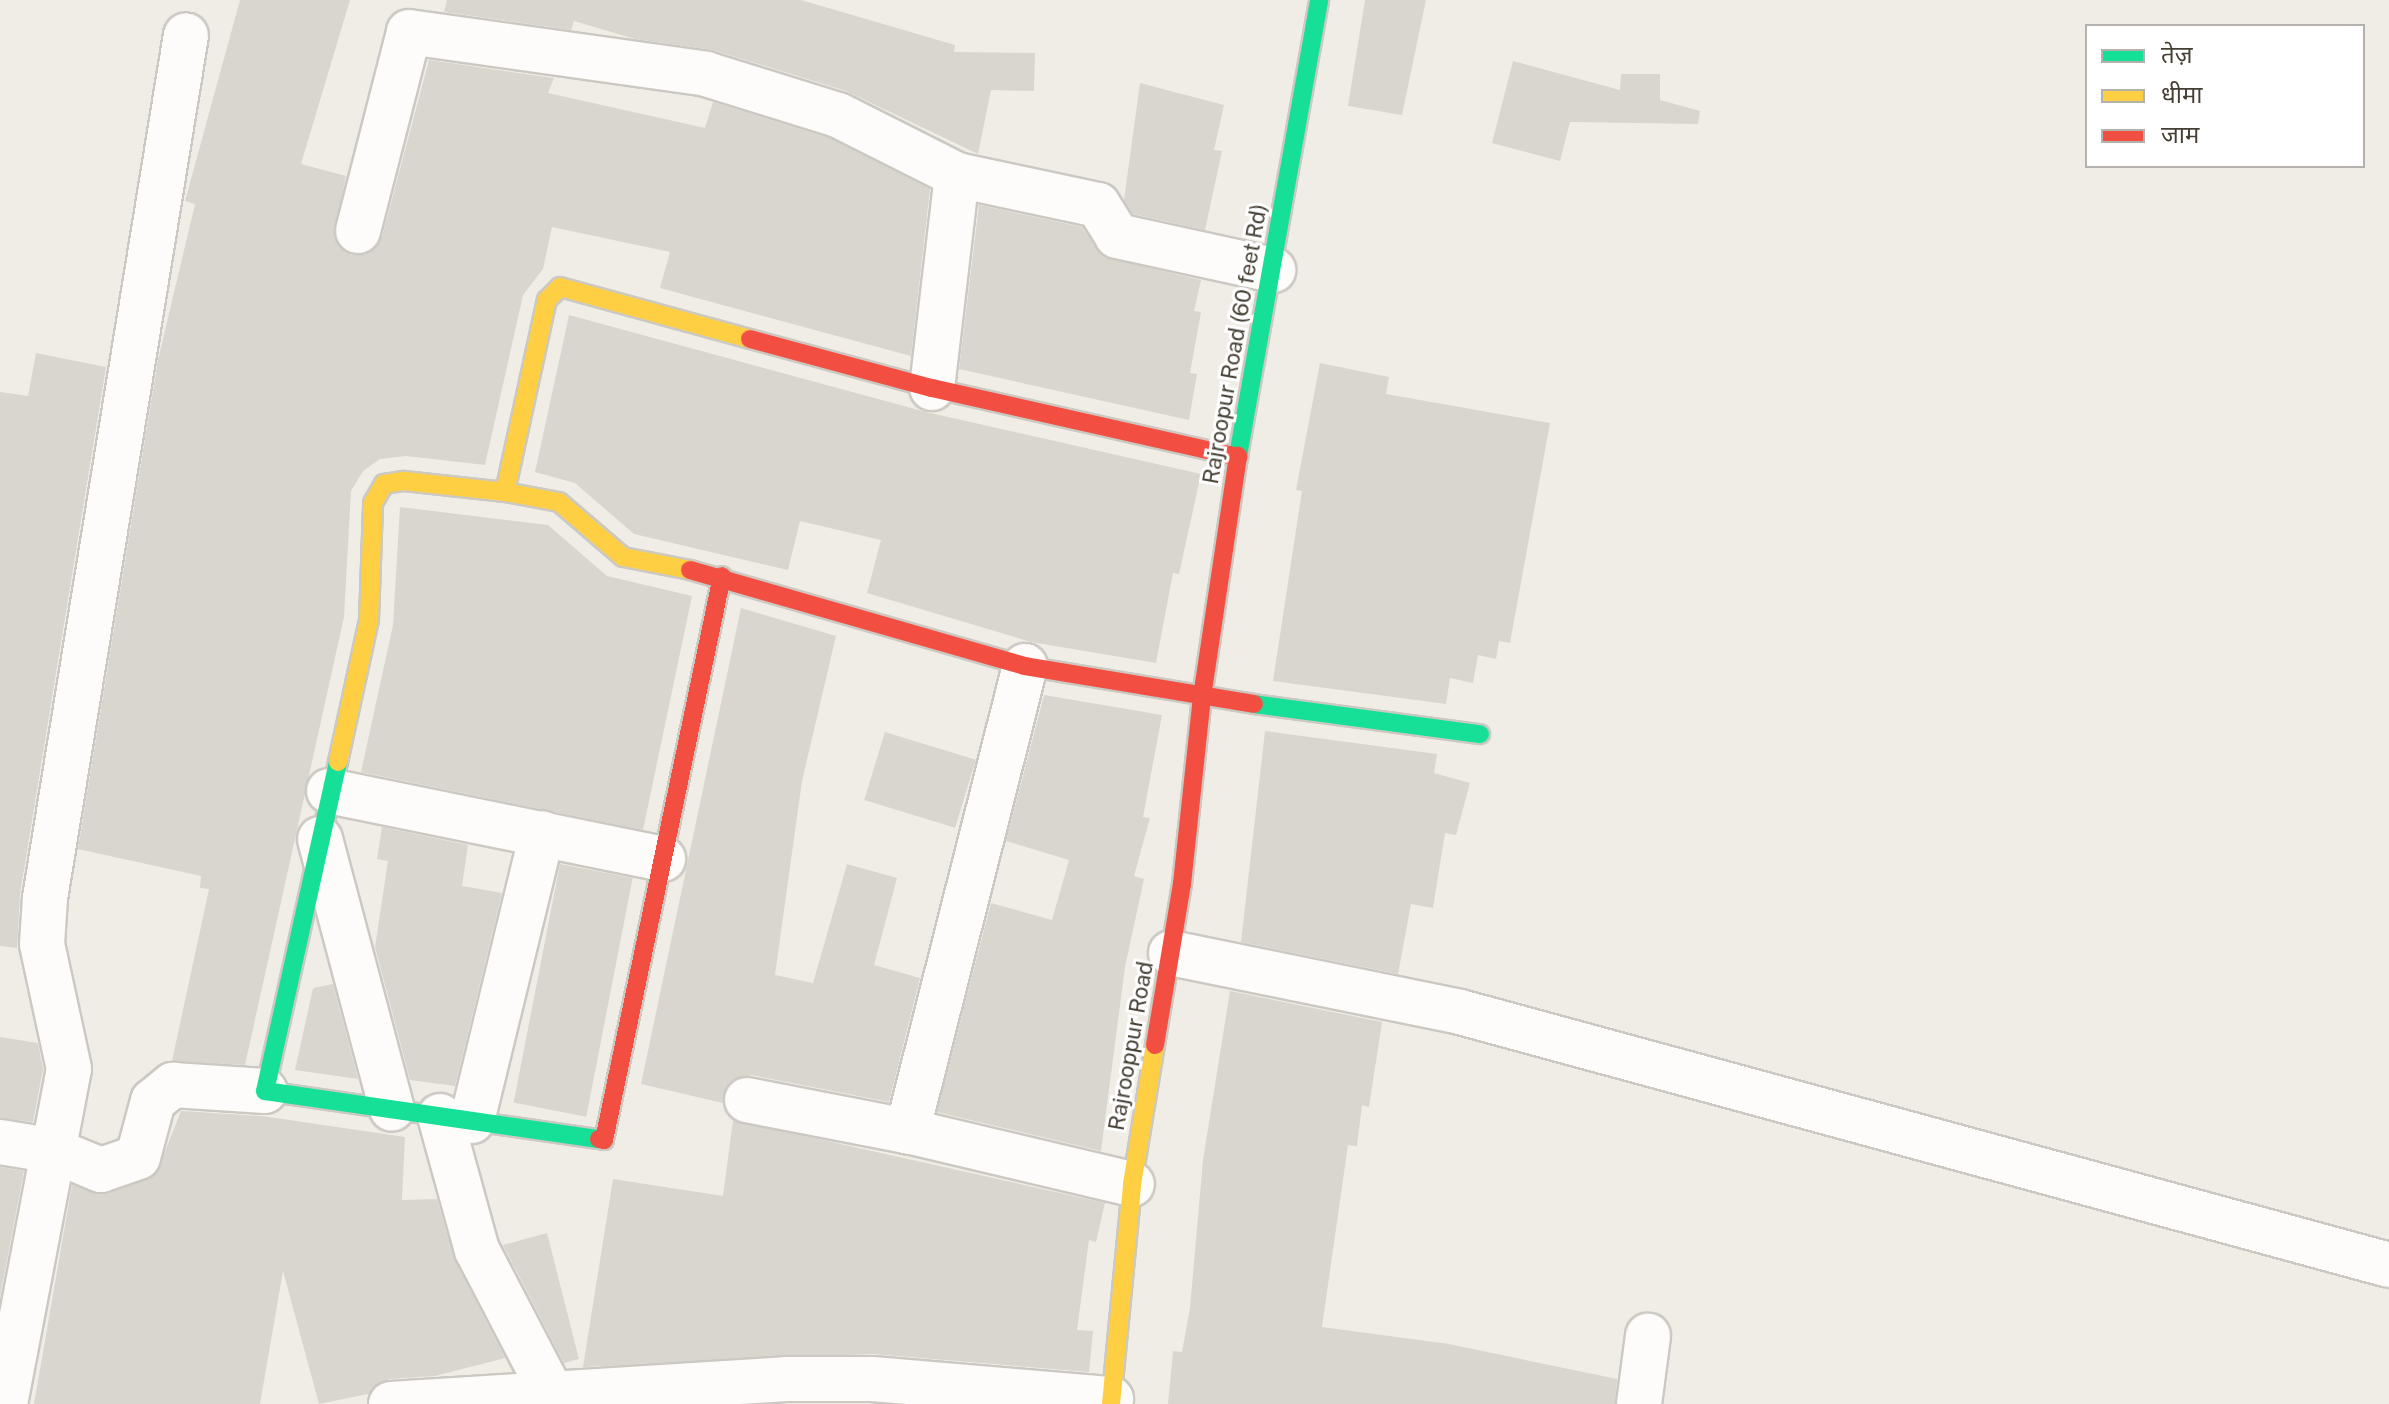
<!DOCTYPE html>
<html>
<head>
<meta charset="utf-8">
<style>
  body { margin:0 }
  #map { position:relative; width:2389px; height:1404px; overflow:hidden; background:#f0ede6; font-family:"Public Sans","Noto Sans Devanagari",sans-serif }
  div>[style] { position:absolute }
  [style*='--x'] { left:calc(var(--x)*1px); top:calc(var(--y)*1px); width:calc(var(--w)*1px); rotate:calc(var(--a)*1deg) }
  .building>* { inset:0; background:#d9d6cf; transform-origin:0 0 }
  .roads { filter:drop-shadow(2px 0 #ccc9c2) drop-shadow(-2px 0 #ccc9c2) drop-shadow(0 2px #ccc9c2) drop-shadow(0 -2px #ccc9c2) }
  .street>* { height:44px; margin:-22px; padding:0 22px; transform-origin:22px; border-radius:22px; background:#fdfcfb }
  .fast>* { height:18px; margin:-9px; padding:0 9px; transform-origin:9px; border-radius:9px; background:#16e098 }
  .slow>* { height:18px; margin:-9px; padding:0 9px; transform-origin:9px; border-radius:9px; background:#ffcf43 }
  .jam>* { height:18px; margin:-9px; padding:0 9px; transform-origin:9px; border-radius:9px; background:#f24e42 }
  span { translate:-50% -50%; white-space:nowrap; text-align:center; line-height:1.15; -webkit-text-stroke:6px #fff; paint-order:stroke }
  .street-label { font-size:22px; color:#453f33 }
  .legend { position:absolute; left:2085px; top:24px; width:280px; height:144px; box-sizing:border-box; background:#fff; border:2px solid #b5b2ad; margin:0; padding:10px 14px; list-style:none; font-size:24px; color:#453f33 }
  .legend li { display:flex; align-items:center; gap:16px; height:40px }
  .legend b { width:40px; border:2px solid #b5b2ad }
</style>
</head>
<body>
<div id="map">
  <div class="building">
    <div style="clip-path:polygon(240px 0,350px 0,301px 164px,346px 176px,334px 237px,351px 255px,365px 255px,382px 237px,429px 60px,554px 78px,548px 93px,705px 128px,713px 102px,829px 138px,930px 189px,911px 356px,660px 288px,670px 252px,552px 227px,543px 269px,523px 295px,485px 465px,406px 456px,380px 459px,363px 471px,351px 491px,344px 617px,245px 1065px,172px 1061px,209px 889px,200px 888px,201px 876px,78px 849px,158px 360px,195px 204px,185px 201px)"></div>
    <div style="clip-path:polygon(447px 0,801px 0,955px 45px,954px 52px,1035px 53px,1034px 91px,991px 90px,978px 154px,846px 91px,713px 50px,635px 39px,574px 21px,571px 30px,444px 12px)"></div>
    <div style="clip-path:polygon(1365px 0,1426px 0,1402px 115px,1348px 106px)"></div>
    <div style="clip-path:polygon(1513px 61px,1620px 90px,1621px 74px,1660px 74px,1660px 100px,1700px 111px,1698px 124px,1570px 122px,1560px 161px,1492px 143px)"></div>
    <div style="clip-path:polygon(1140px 83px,1224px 105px,1214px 150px,1222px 151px,1205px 230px,1133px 214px,1124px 200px)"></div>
    <div style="clip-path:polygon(979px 205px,1082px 227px,1103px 257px,1201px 280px,1194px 311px,1201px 312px,1190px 373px,1197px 374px,1189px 420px,959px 369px)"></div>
    <div style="clip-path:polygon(569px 315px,926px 412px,1201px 474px,1179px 574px,1173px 573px,1156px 663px,1031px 642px,867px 593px,881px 540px,800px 521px,788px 570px,634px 534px,575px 483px,535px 472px)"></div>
    <div style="clip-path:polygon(36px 353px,106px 367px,20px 894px,17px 948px,0 946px,0 392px,28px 396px)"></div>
    <div style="clip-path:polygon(1320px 363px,1389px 377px,1386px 394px,1550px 423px,1510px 643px,1499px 641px,1496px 659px,1478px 655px,1473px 683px,1450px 678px,1446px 704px,1273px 681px,1302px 491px,1296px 490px)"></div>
    <div style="clip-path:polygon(400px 507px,548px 525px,607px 576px,692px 596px,643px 830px,361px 772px,393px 625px)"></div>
    <div style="clip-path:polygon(741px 608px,836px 636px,802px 781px,775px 975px,813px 983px,847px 864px,897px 878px,874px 965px,920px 978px,889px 1102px,751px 1075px,729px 1083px,723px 1103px,641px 1084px)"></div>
    <div style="clip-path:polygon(1044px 695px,1162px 715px,1143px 817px,1150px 818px,1134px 876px,1144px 879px,1125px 967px,1101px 1151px,937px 1112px,991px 903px,1052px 920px,1069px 860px,1006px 841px)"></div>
    <div style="clip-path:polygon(1265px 731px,1437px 754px,1434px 773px,1470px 783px,1456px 835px,1445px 833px,1433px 908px,1411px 904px,1398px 974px,1241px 942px)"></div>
    <div style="left:885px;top:732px;width:95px;height:71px;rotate:17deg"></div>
    <div style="clip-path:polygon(382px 827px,468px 845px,462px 886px,502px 893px,455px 1086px,410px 1080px,375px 947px,388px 861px,377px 859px)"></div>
    <div style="left:560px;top:864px;width:74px;height:243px;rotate:11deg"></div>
    <div style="clip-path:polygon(333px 984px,358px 1079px,295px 1070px,313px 988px)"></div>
    <div style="clip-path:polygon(1230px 991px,1382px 1022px,1369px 1107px,1362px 1105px,1357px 1146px,1348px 1145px,1322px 1327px,1449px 1344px,1617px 1379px,1615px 1404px,1168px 1404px,1173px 1351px,1182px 1352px,1190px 1308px,1203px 1160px)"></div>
    <div style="clip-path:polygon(0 1037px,38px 1043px,43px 1069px,33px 1122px,0 1118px)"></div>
    <div style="clip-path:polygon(181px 1111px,262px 1116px,405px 1137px,402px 1200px,437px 1199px,455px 1261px,505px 1358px,435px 1376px,389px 1379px,368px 1394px,319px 1404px,283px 1271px,260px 1404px,34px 1404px,72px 1185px,108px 1194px,156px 1174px)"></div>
    <div style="clip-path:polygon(733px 1120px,1105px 1203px,1096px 1242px,1089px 1240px,1077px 1330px,1093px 1331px,1089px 1372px,872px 1354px,583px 1367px,613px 1179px,723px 1196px)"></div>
    <div style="clip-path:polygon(0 1167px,24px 1171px,0 1297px)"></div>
    <div style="clip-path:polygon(547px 1233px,579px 1359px,564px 1363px,503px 1245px)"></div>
  </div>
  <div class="roads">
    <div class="street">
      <div style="--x:358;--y:231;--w:205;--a:-75.6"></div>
      <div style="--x:409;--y:32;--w:300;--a:8"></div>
      <div style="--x:706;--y:74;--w:138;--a:17.3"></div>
      <div style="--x:838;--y:115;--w:133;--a:26.8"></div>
      <div style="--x:957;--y:175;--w:144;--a:12"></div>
      <div style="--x:1098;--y:205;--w:36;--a:58"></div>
      <div style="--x:1117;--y:236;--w:160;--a:12.3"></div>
      <div style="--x:932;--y:388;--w:214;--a:-83.3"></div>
      <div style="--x:1025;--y:666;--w:480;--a:104.2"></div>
      <div style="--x:907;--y:1131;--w:231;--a:13.3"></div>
      <div style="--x:329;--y:791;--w:341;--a:11.5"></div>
      <div style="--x:320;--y:839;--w:279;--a:75.1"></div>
      <div style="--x:1171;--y:953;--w:295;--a:11.5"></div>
      <div style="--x:1460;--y:1012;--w:963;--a:15.23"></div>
      <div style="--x:747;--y:1100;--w:163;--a:11"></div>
      <div style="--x:440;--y:1116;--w:139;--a:74.6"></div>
      <div style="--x:477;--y:1250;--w:174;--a:62.5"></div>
      <div style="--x:472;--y:1121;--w:296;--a:-76.3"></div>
      <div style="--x:0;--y:1142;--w:56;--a:9.3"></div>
      <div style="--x:55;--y:1151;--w:50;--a:22.4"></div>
      <div style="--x:101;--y:1170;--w:39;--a:-19"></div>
      <div style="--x:138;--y:1157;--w:58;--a:-75"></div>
      <div style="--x:153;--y:1101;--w:26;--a:-39"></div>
      <div style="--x:173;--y:1085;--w:92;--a:3.7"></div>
      <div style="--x:5;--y:1404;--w:341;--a:-79.2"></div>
      <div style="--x:69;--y:1069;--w:128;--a:-102.2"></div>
      <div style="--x:42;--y:944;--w:46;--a:-86.3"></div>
      <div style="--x:45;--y:898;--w:874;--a:-80.72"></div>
      <div style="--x:391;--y:1404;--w:396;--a:-3.6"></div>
      <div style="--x:786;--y:1379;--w:86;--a:0"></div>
      <div style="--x:872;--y:1379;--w:240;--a:4.8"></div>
      <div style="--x:1639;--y:1404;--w:69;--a:-82.5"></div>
    </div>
    <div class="fast">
      <div style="--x:1238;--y:456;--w:463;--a:-79.9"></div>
      <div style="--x:1254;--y:704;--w:228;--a:7.6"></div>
      <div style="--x:338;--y:762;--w:337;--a:102.5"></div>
      <div style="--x:265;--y:1091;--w:337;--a:8.2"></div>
    </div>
    <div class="slow">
      <div style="--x:690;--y:570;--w:68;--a:-169"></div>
      <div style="--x:623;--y:557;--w:84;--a:-139.3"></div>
      <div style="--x:559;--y:502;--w:55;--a:-169.5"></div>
      <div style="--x:505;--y:492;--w:197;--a:-77.7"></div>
      <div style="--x:547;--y:300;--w:18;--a:-45"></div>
      <div style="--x:560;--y:287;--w:197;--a:15.3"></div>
      <div style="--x:338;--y:762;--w:145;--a:-77.7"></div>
      <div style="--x:369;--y:620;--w:117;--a:-88"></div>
      <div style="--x:373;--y:503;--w:22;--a:-60"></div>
      <div style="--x:384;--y:484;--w:20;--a:-9"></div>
      <div style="--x:404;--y:481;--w:102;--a:6.2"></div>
      <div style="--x:1111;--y:1404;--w:221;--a:-84.5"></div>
      <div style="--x:1132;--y:1184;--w:141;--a:-80.6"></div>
    </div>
    <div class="jam">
      <div style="--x:750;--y:339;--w:188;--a:15.1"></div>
      <div style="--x:932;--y:388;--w:314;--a:12.7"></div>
      <div style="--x:690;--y:570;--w:348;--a:16"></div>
      <div style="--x:1025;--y:666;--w:232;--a:9.4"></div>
      <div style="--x:1155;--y:1045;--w:163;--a:-80.5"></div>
      <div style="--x:1182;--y:884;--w:188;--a:-83.9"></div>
      <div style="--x:1202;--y:697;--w:244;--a:-81.5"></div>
      <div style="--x:599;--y:1139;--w:5;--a:11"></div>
      <div style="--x:604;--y:1140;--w:576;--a:-78.18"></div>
    </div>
  </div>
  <div class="street-label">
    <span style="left:1235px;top:344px;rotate:-80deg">Rajroopur Road (60 feet Rd)</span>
    <span style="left:1131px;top:1046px;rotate:-80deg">Rajrooppur Road</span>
  </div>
  <ul class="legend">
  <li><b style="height:10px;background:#16e098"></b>तेज़</li>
  <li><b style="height:10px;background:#ffcf43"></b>धीमा</li>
  <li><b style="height:10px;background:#f24e42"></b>जाम</li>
  </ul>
</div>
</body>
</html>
